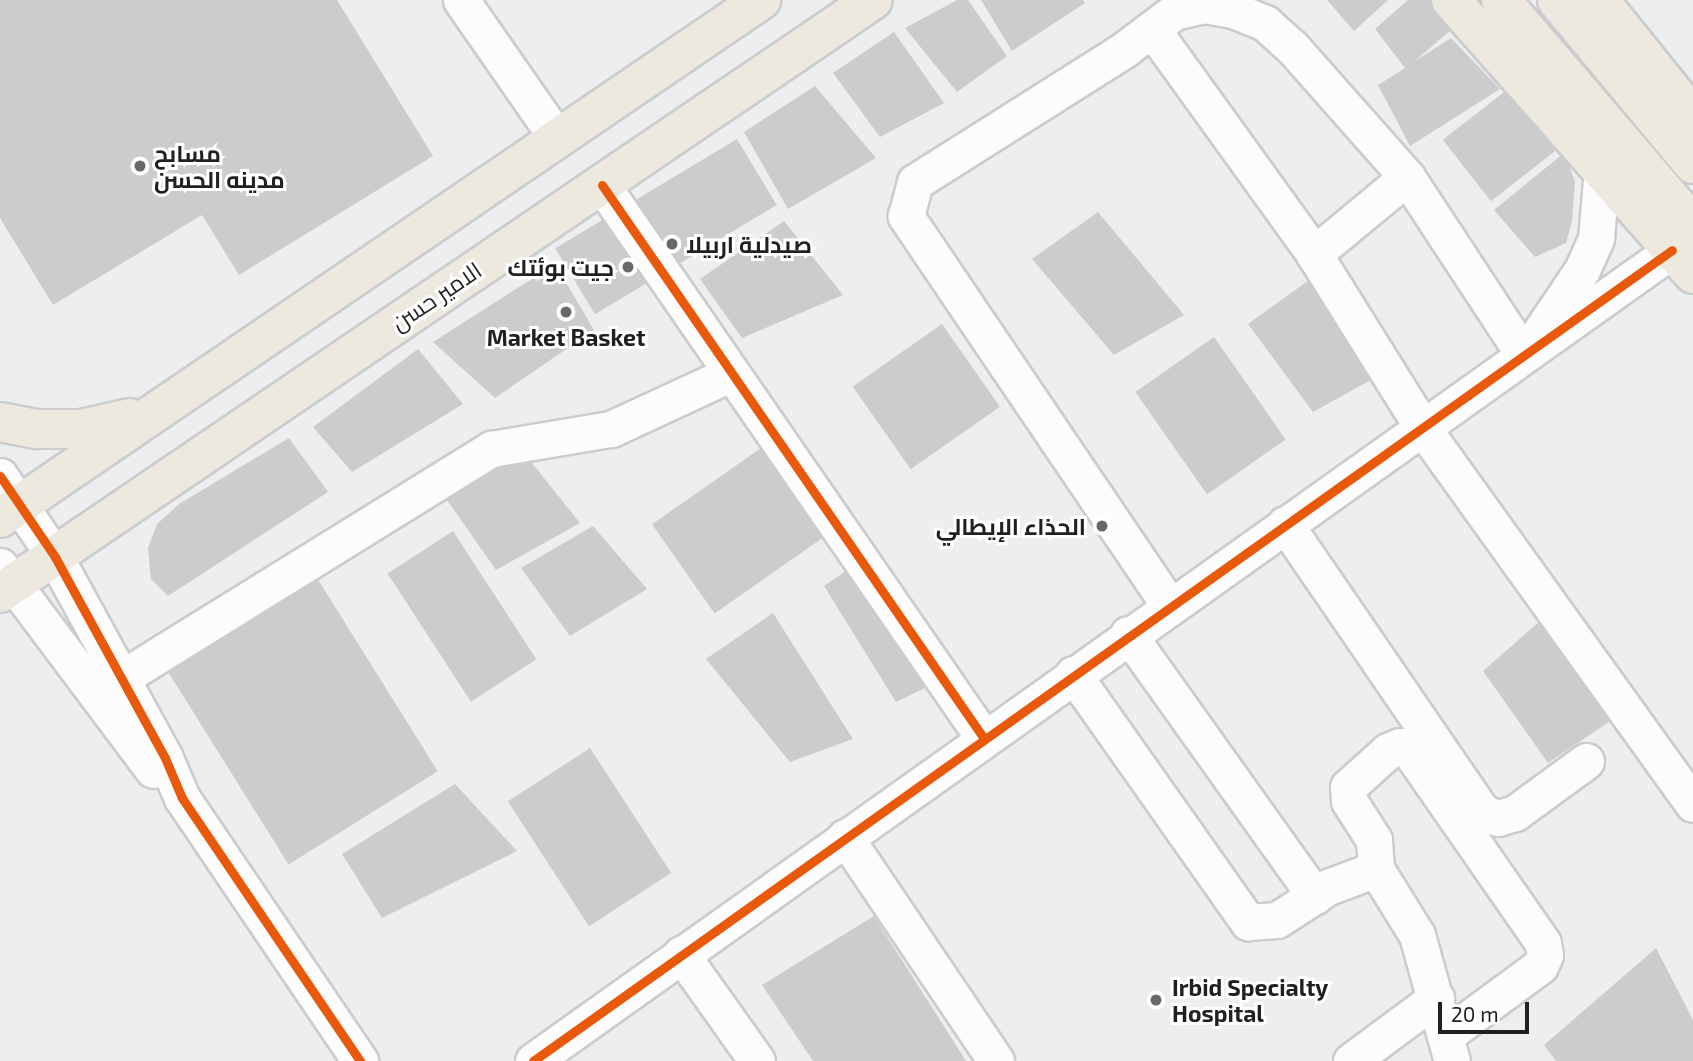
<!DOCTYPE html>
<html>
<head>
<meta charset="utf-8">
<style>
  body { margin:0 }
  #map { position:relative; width:1693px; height:1061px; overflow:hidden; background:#edeef0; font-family:"Exo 2",Cairo,sans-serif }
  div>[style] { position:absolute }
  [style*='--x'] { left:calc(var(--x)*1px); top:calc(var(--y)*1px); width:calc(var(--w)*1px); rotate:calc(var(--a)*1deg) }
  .building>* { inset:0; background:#cdcccd; transform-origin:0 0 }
  .roads { filter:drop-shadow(2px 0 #cbccce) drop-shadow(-2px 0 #cbccce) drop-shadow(0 2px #cbccce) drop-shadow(0 -2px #cbccce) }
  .minor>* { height:35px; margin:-17.5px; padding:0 17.5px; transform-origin:17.5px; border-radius:17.5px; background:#fcfcfd }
  .major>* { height:38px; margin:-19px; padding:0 19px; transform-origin:19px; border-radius:19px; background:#ede9df }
  .cycleway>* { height:9px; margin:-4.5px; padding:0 4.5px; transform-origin:4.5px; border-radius:4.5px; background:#e8590c }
  .dots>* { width:19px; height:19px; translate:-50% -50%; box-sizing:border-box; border:4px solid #fff; border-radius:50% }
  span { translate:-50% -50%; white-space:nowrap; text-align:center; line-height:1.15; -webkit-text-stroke:6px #fff; paint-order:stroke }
  .poi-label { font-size:23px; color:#1f2021; font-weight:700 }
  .left { translate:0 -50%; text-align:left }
  .right { translate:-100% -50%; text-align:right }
  .street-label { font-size:23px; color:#1f2021 }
  .scale { position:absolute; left:1438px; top:1002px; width:91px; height:32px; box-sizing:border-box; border:4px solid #1f2021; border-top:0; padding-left:9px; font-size:21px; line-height:24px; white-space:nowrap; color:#1f2021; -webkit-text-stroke:5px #fff; paint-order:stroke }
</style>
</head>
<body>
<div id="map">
  <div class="building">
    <div style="clip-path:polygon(0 0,337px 0,433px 156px,239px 275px,202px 215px,53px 305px,0 218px)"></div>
    <div style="clip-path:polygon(957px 0,968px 0,1007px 56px,957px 92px,905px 28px)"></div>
    <div style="clip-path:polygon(981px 0,1083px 0,1085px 3px,1012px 51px)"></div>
    <div style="clip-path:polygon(1327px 0,1388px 0,1354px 31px)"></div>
    <div style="clip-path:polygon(1408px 0,1440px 0,1459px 23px,1415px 61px,1451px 38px,1500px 89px,1410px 146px,1378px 85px,1405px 68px,1375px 29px)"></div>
    <div style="clip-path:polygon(894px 32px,944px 103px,880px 137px,833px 73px)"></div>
    <div style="left:1513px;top:85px;width:78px;height:89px;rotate:52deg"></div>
    <div style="clip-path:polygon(815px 86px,876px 158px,788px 209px,744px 132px)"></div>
    <div style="left:737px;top:139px;width:77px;height:212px;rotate:59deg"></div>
    <div style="clip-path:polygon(1564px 153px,1575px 181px,1572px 221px,1566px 243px,1535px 257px,1494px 210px)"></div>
    <div style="clip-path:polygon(1098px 212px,1184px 315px,1114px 355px,1032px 259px)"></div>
    <div style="clip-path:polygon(784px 221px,843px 295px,742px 338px,700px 279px)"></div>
    <div style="clip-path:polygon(555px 264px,594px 330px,495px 398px,433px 342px)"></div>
    <div style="clip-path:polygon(1309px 280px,1371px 380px,1313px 412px,1248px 324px)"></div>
    <div style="left:942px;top:324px;width:101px;height:109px;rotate:55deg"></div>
    <div style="left:1214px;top:337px;width:125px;height:96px;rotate:55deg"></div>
    <div style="clip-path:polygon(418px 349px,463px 404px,352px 472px,313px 427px)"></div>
    <div style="clip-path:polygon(289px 438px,328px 492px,168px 596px,151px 579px,148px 548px,157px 524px,179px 504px)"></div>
    <div style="left:761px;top:448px;width:109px;height:133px;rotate:55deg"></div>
    <div style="clip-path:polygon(524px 453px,580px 523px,496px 570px,447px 500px)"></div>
    <div style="clip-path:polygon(593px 526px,647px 589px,570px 636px,521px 568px)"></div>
    <div style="left:453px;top:531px;width:153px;height:78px;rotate:57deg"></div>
    <div style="clip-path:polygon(846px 571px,927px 687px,896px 702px,824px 586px)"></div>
    <div style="left:317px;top:578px;width:228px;height:176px;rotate:58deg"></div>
    <div style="clip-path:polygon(773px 613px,853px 739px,790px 762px,706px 659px)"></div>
    <div style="clip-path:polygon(1548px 614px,1612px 720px,1548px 763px,1483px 671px)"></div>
    <div style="left:590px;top:748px;width:149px;height:98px;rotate:57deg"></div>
    <div style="clip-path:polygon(455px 784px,517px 851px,382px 918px,342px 854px)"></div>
    <div style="clip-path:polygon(874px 916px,966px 1061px,813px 1061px,762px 985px)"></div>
    <div style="clip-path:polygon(1656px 948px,1693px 1020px,1693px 1061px,1556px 1061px,1544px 1045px)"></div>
  </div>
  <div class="roads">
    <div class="minor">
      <div style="--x:461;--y:0;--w:168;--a:55.2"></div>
      <div style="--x:1152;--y:29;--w:277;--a:54.2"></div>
      <div style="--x:1314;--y:254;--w:204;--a:58"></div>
      <div style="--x:1422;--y:427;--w:464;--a:54.3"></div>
      <div style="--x:1407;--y:177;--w:213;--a:56.7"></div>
      <div style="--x:602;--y:185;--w:671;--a:55.39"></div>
      <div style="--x:1538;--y:335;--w:78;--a:-55.9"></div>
      <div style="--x:1582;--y:270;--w:35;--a:-66"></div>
      <div style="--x:1596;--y:238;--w:68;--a:-85"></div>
      <div style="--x:0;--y:476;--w:98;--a:55.8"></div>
      <div style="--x:55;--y:557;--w:229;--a:61.3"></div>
      <div style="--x:165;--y:758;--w:43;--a:67"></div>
      <div style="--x:182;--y:798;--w:318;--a:55.9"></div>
      <div style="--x:1285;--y:524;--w:349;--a:55.6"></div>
      <div style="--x:1482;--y:812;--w:17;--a:21"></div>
      <div style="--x:1498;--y:818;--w:18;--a:-16"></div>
      <div style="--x:1515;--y:813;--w:88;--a:-36.2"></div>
      <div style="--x:0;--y:566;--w:255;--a:53.1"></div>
      <div style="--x:1169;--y:605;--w:470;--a:-124.1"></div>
      <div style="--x:906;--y:216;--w:35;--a:-75"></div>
      <div style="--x:915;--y:182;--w:249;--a:-32.3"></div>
      <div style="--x:1125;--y:49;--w:61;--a:-37.1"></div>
      <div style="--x:1174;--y:12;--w:31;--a:-13"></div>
      <div style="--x:1204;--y:5;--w:29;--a:10"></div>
      <div style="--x:1233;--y:10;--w:35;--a:22"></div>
      <div style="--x:1265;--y:23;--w:36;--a:42"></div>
      <div style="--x:1292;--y:47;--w:174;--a:48.5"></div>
      <div style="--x:1407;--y:177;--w:121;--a:140.4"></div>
      <div style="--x:1128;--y:634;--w:322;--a:54.5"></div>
      <div style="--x:1073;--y:674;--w:304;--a:54.8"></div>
      <div style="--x:1248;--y:922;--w:29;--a:-4"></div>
      <div style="--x:1277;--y:920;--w:61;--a:-32.9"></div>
      <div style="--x:1328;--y:887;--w:51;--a:-20.6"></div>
      <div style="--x:1376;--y:869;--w:78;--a:58.2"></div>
      <div style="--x:1417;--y:935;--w:131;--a:74.5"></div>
      <div style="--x:120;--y:679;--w:437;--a:-31.8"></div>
      <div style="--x:491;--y:449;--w:122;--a:-9.5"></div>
      <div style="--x:611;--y:429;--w:133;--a:-24.8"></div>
      <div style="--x:845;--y:837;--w:270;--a:56"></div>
      <div style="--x:1376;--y:869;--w:29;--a:-94"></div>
      <div style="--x:1374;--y:840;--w:46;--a:-122.7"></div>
      <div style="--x:1349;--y:801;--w:14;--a:-94"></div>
      <div style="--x:1348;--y:787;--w:54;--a:-42"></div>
      <div style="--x:1388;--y:751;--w:13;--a:-23"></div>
      <div style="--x:1400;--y:746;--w:13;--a:32"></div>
      <div style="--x:1411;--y:753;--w:231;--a:55.2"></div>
      <div style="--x:1543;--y:943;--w:12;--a:81"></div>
      <div style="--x:1545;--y:955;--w:12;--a:114"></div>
      <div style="--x:1540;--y:966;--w:118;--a:143.6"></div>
      <div style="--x:681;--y:954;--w:131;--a:54.6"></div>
      <div style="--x:533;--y:1061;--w:1398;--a:-35.45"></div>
      <div style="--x:1351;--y:1061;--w:106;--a:-36.5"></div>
    </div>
    <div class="major">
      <div style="--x:1451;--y:0;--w:366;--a:48.5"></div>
      <div style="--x:1501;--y:0;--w:296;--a:49.5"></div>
      <div style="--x:1557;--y:0;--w:213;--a:50.3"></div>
      <div style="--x:1599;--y:0;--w:150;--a:51.2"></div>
      <div style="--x:0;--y:422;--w:38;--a:11"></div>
      <div style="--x:37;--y:429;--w:44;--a:0"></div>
      <div style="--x:81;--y:429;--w:50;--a:-12.7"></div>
      <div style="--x:0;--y:518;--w:921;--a:-34.24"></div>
      <div style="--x:0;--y:593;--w:1055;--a:-34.19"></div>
    </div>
  </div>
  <div class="cycleway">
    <div style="--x:602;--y:185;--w:671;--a:55.39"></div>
    <div style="--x:0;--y:476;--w:98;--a:55.8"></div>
    <div style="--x:55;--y:557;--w:229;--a:61.3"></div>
    <div style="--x:165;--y:758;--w:43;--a:67"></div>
    <div style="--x:182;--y:798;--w:318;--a:55.9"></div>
    <div style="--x:533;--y:1061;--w:1398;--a:-35.45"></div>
  </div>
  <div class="dots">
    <div style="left:140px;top:166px;background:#676869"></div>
    <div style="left:672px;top:244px;background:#676869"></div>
    <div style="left:628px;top:267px;background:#676869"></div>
    <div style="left:566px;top:312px;background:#676869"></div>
    <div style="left:1102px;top:526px;background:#676869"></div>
    <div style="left:1156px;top:1000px;background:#676869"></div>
  </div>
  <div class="poi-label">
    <span class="left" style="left:154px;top:166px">مسابح<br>مدينه الحسن</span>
    <span class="left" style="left:686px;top:244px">صيدلية اربيلا</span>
    <span class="right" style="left:614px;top:267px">جيت بوئتك</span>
    <span style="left:566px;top:337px">Market Basket</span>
    <span class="right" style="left:1086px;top:526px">الحذاء الإيطالي</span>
    <span class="left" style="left:1172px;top:1000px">Irbid Specialty<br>Hospital</span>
  </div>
  <div class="street-label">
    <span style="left:436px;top:296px;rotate:-34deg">الامير حسن</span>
  </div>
  <div class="scale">20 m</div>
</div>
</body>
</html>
